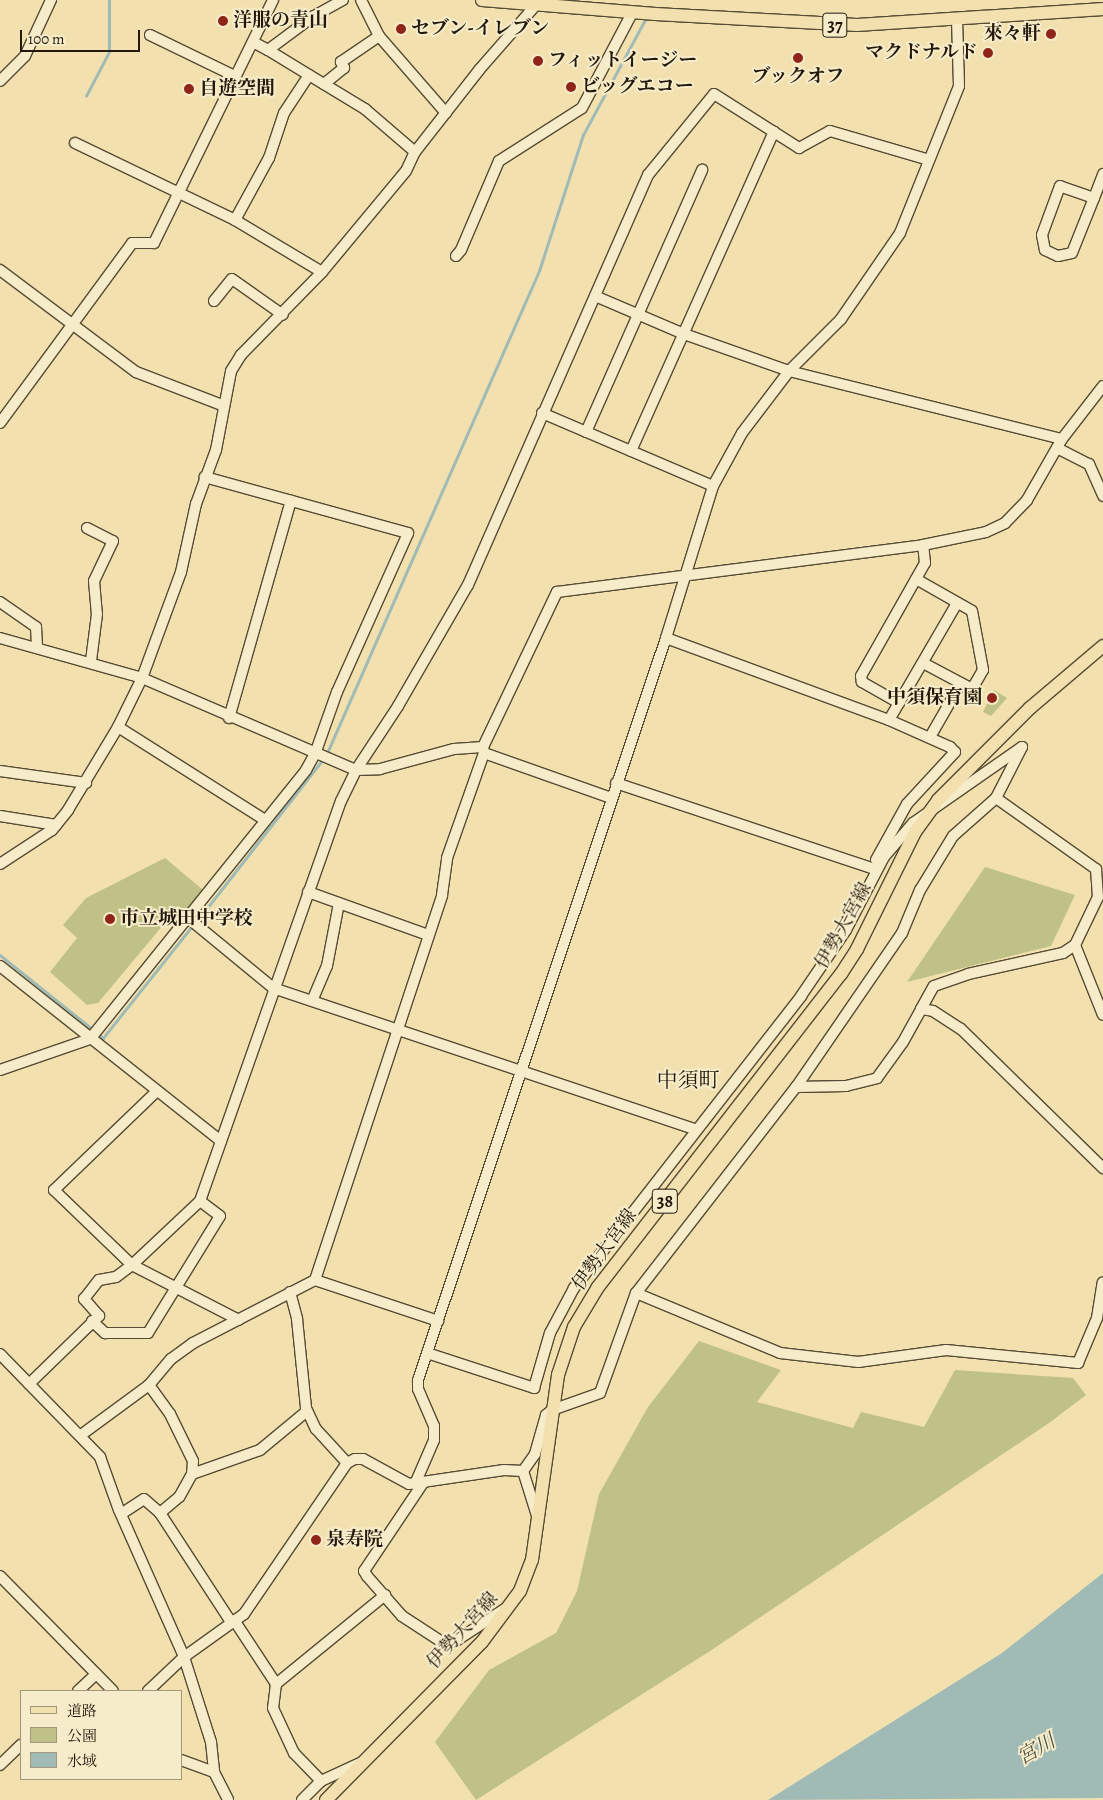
<!DOCTYPE html>
<html>
<head>
<meta charset="utf-8">
<style>
  body { margin:0 }
  #map { position:relative; width:1103px; height:1800px; overflow:hidden; background:#f2e1ae; font-family:Alegreya,"Noto Serif JP",serif }
  div>[style] { position:absolute }
  [style*='--x'] { left:calc(var(--x)*1px); top:calc(var(--y)*1px); width:calc(var(--w)*1px); rotate:calc(var(--a)*1deg) }
  .green>* { inset:0; background:#c0c186 }
  .water>* { inset:0; background:#a0bbb5 }
  .stream>* { height:2.5px; margin:-1.25px; padding:0 1.25px; transform-origin:1.25px; border-radius:1.25px; background:#a0bbb5 }
  .roads { filter:drop-shadow(1px 0 #564b34) drop-shadow(-1px 0 #564b34) drop-shadow(0 1px #564b34) drop-shadow(0 -1px #564b34) }
  .minor>* { height:10px; margin:-5px; padding:0 5px; transform-origin:5px; border-radius:5px; background:#f7ecca }
  .major>* { height:12px; margin:-6px; padding:0 6px; transform-origin:6px; border-radius:6px; background:#f2e1ae }
  .dots>* { width:14px; height:14px; translate:-50% -50%; box-sizing:border-box; border:2px solid #f7ecca; border-radius:50% }
  span { translate:-50% -50%; white-space:nowrap; text-align:center; line-height:1.15; -webkit-text-stroke:4px #f7ecca; paint-order:stroke }
  .shield-label span { padding:1px 4px; background:#f7ecca; border:1px solid; border-radius:4px; -webkit-text-stroke-width:0 }
  .shield-label { font-size:18px; color:#22190c; font-weight:700 }
  .poi-label { font-size:19px; color:#22190c; font-weight:700 }
  .left { translate:0 -50%; text-align:left }
  .right { translate:-100% -50%; text-align:right }
  .street-label { font-size:19px; color:#22190c }
  .water-label { font-size:20px; color:#4e5247; font-style:italic }
  .quarter-label { font-size:21px; color:#22190c }
  .legend { position:absolute; left:20px; top:1690px; width:162px; height:90px; box-sizing:border-box; background:#f7ecca; border:1px solid #a2987e; margin:0; padding:6px 9px; list-style:none; font-size:15px; color:#22190c }
  .legend li { display:flex; align-items:center; gap:10px; height:25px }
  .legend b { width:25px; border:1px solid #a2987e }
  .scale { position:absolute; left:20px; top:30px; width:120px; height:22px; box-sizing:border-box; border:2px solid #22190c; border-top:0; padding-left:6px; font-size:15px; line-height:18px; white-space:nowrap; color:#22190c; -webkit-text-stroke:4px #f7ecca; paint-order:stroke }
</style>
</head>
<body>
<div id="map">
  <div class="green">
    <div style="clip-path:polygon(994px 690px,1007px 698px,991px 716px,983px 712px)"></div>
    <div style="clip-path:polygon(165px 858px,203px 890px,175px 922px,169px 918px,98px 1003px,87px 1005px,50px 972px,77px 938px,63px 925px,86px 898px)"></div>
    <div style="clip-path:polygon(985px 867px,1075px 895px,1051px 946px,907px 982px)"></div>
    <div style="clip-path:polygon(699px 1341px,781px 1370px,757px 1402px,853px 1428px,861px 1412px,924px 1427px,955px 1370px,1073px 1378px,1086px 1395px,1049px 1423px,710px 1651px,476px 1800px,435px 1742px,489px 1670px,556px 1633px,577px 1591px,599px 1494px,648px 1407px)"></div>
  </div>
  <div class="water">
    <div style="clip-path:polygon(1103px 1573px,1103px 1798px,768px 1800px,1002px 1653px)"></div>
  </div>
  <div class="stream">
    <div style="--x:86;--y:96;--w:50;--a:-62.4"></div>
    <div style="--x:109;--y:52;--w:52;--a:-90"></div>
    <div style="--x:327;--y:753;--w:527;--a:-66.26"></div>
    <div style="--x:539;--y:271;--w:143;--a:-72.1"></div>
    <div style="--x:583;--y:135;--w:135;--a:-61.7"></div>
    <div style="--x:197;--y:921;--w:207;--a:-52.1"></div>
    <div style="--x:0;--y:955;--w:122;--a:38.7"></div>
    <div style="--x:99;--y:1034;--w:6;--a:45"></div>
    <div style="--x:103;--y:1038;--w:144;--a:-51.5"></div>
  </div>
  <div class="roads">
    <div class="minor">
      <div style="--x:361;--y:0;--w:40;--a:63.4"></div>
      <div style="--x:150;--y:35;--w:94;--a:25.8"></div>
      <div style="--x:253;--y:42;--w:17;--a:28"></div>
      <div style="--x:268;--y:50;--w:57;--a:-36.5"></div>
      <div style="--x:314;--y:16;--w:33;--a:-29"></div>
      <div style="--x:309;--y:75;--w:66;--a:31.3"></div>
      <div style="--x:365;--y:109;--w:66;--a:40.7"></div>
      <div style="--x:0;--y:81;--w:35;--a:-45"></div>
      <div style="--x:25;--y:56;--w:62;--a:-65.1"></div>
      <div style="--x:324;--y:84;--w:26;--a:-39"></div>
      <div style="--x:344;--y:68;--w:7;--a:-117"></div>
      <div style="--x:341;--y:62;--w:46;--a:-34.4"></div>
      <div style="--x:379;--y:36;--w:102;--a:49"></div>
      <div style="--x:75;--y:143;--w:178;--a:25.7"></div>
      <div style="--x:235;--y:220;--w:101;--a:30.9"></div>
      <div style="--x:1094;--y:198;--w:36;--a:-161"></div>
      <div style="--x:1060;--y:186;--w:52;--a:110.2"></div>
      <div style="--x:1042;--y:235;--w:15;--a:79"></div>
      <div style="--x:1045;--y:250;--w:14;--a:25"></div>
      <div style="--x:1058;--y:256;--w:14;--a:-12"></div>
      <div style="--x:1072;--y:253;--w:59;--a:-68.2"></div>
      <div style="--x:1094;--y:198;--w:26;--a:-69"></div>
      <div style="--x:235;--y:220;--w:71;--a:-61.3"></div>
      <div style="--x:269;--y:158;--w:47;--a:-71.6"></div>
      <div style="--x:284;--y:113;--w:45;--a:-56.7"></div>
      <div style="--x:309;--y:75;--w:48;--a:-148.6"></div>
      <div style="--x:456;--y:256;--w:8;--a:-50"></div>
      <div style="--x:461;--y:250;--w:97;--a:-66.9"></div>
      <div style="--x:499;--y:161;--w:98;--a:-32.6"></div>
      <div style="--x:582;--y:108;--w:107;--a:-62.2"></div>
      <div style="--x:0;--y:270;--w:170;--a:36.9"></div>
      <div style="--x:136;--y:372;--w:92;--a:21"></div>
      <div style="--x:595;--y:296;--w:97;--a:23.1"></div>
      <div style="--x:684;--y:334;--w:111;--a:19.4"></div>
      <div style="--x:789;--y:371;--w:281;--a:14"></div>
      <div style="--x:214;--y:301;--w:28;--a:-51"></div>
      <div style="--x:232;--y:279;--w:62;--a:35.2"></div>
      <div style="--x:542;--y:413;--w:186;--a:23.1"></div>
      <div style="--x:0;--y:423;--w:223;--a:-53.7"></div>
      <div style="--x:132;--y:243;--w:22;--a:0"></div>
      <div style="--x:154;--y:243;--w:271;--a:-63.9"></div>
      <div style="--x:586;--y:432;--w:287;--a:-66.1"></div>
      <div style="--x:1057;--y:448;--w:36;--a:27"></div>
      <div style="--x:1089;--y:464;--w:35;--a:66"></div>
      <div style="--x:631;--y:451;--w:350;--a:-65.9"></div>
      <div style="--x:87;--y:528;--w:29;--a:27"></div>
      <div style="--x:113;--y:541;--w:44;--a:115.4"></div>
      <div style="--x:94;--y:581;--w:33;--a:85"></div>
      <div style="--x:97;--y:614;--w:47;--a:97.3"></div>
      <div style="--x:916;--y:579;--w:64;--a:29.7"></div>
      <div style="--x:972;--y:611;--w:60;--a:79.4"></div>
      <div style="--x:983;--y:670;--w:22;--a:120"></div>
      <div style="--x:972;--y:689;--w:55;--a:-152"></div>
      <div style="--x:0;--y:602;--w:44;--a:34.8"></div>
      <div style="--x:36;--y:627;--w:20;--a:87"></div>
      <div style="--x:0;--y:638;--w:148;--a:15.7"></div>
      <div style="--x:142;--y:678;--w:233;--a:23.3"></div>
      <div style="--x:356;--y:770;--w:24;--a:-2"></div>
      <div style="--x:380;--y:769;--w:77;--a:-15.1"></div>
      <div style="--x:454;--y:749;--w:29;--a:-4"></div>
      <div style="--x:483;--y:747;--w:172;--a:-64.5"></div>
      <div style="--x:557;--y:592;--w:369;--a:-7.3"></div>
      <div style="--x:923;--y:545;--w:64;--a:-11.7"></div>
      <div style="--x:986;--y:532;--w:21;--a:-25"></div>
      <div style="--x:1005;--y:523;--w:32;--a:-46"></div>
      <div style="--x:1027;--y:500;--w:70;--a:-60.2"></div>
      <div style="--x:1062;--y:439;--w:67;--a:-52.3"></div>
      <div style="--x:666;--y:638;--w:238;--a:20.2"></div>
      <div style="--x:889;--y:720;--w:67;--a:23.9"></div>
      <div style="--x:950;--y:747;--w:7;--a:45"></div>
      <div style="--x:955;--y:752;--w:71;--a:132.7"></div>
      <div style="--x:907;--y:804;--w:64;--a:119"></div>
      <div style="--x:899;--y:703;--w:43;--a:-150.4"></div>
      <div style="--x:862;--y:682;--w:6;--a:-99"></div>
      <div style="--x:861;--y:676;--w:130;--a:-60.5"></div>
      <div style="--x:925;--y:563;--w:18;--a:-96"></div>
      <div style="--x:229;--y:718;--w:226;--a:-74.1"></div>
      <div style="--x:889;--y:720;--w:135;--a:-59.8"></div>
      <div style="--x:118;--y:727;--w:174;--a:32.3"></div>
      <div style="--x:930;--y:737;--w:62;--a:-60.1"></div>
      <div style="--x:484;--y:753;--w:135;--a:19.5"></div>
      <div style="--x:0;--y:771;--w:87;--a:7.9"></div>
      <div style="--x:616;--y:783;--w:273;--a:18.4"></div>
      <div style="--x:996;--y:798;--w:123;--a:35.4"></div>
      <div style="--x:1096;--y:869;--w:28;--a:86"></div>
      <div style="--x:1098;--y:897;--w:53;--a:115.6"></div>
      <div style="--x:1075;--y:945;--w:75;--a:68.2"></div>
      <div style="--x:0;--y:816;--w:57;--a:9.1"></div>
      <div style="--x:0;--y:864;--w:62;--a:-33.2"></div>
      <div style="--x:52;--y:830;--w:26;--a:-51"></div>
      <div style="--x:68;--y:810;--w:97;--a:-58.9"></div>
      <div style="--x:118;--y:727;--w:55;--a:-63.9"></div>
      <div style="--x:142;--y:678;--w:113;--a:-69.8"></div>
      <div style="--x:181;--y:572;--w:70;--a:-77.6"></div>
      <div style="--x:196;--y:504;--w:58;--a:-69.7"></div>
      <div style="--x:216;--y:450;--w:80;--a:-79.2"></div>
      <div style="--x:231;--y:371;--w:19;--a:-58"></div>
      <div style="--x:241;--y:355;--w:116;--a:-45.7"></div>
      <div style="--x:322;--y:272;--w:131;--a:-50.3"></div>
      <div style="--x:406;--y:171;--w:21;--a:-65"></div>
      <div style="--x:415;--y:152;--w:104;--a:-52"></div>
      <div style="--x:479;--y:70;--w:86;--a:-48.8"></div>
      <div style="--x:308;--y:892;--w:127;--a:19.7"></div>
      <div style="--x:187;--y:917;--w:112;--a:39.5"></div>
      <div style="--x:273;--y:988;--w:445;--a:18.5"></div>
      <div style="--x:0;--y:966;--w:282;--a:38.4"></div>
      <div style="--x:312;--y:1001;--w:38;--a:-67"></div>
      <div style="--x:327;--y:966;--w:64;--a:-79.2"></div>
      <div style="--x:921;--y:1009;--w:26;--a:-61"></div>
      <div style="--x:934;--y:986;--w:36;--a:-19"></div>
      <div style="--x:968;--y:974;--w:97;--a:-12.5"></div>
      <div style="--x:1063;--y:953;--w:14;--a:-34"></div>
      <div style="--x:0;--y:1070;--w:95;--a:-19"></div>
      <div style="--x:90;--y:1039;--w:345;--a:-51.2"></div>
      <div style="--x:306;--y:770;--w:18;--a:-61"></div>
      <div style="--x:315;--y:754;--w:66;--a:-70.5"></div>
      <div style="--x:337;--y:692;--w:174;--a:-65.9"></div>
      <div style="--x:408;--y:533;--w:211;--a:-164.6"></div>
      <div style="--x:796;--y:1087;--w:50;--a:-1.1"></div>
      <div style="--x:846;--y:1086;--w:32;--a:-14"></div>
      <div style="--x:877;--y:1078;--w:44;--a:-54.2"></div>
      <div style="--x:903;--y:1042;--w:38;--a:-61"></div>
      <div style="--x:921;--y:1009;--w:12;--a:9"></div>
      <div style="--x:933;--y:1011;--w:33;--a:33"></div>
      <div style="--x:961;--y:1029;--w:199;--a:44.4"></div>
      <div style="--x:157;--y:1091;--w:143;--a:136.1"></div>
      <div style="--x:54;--y:1190;--w:108;--a:43.9"></div>
      <div style="--x:132;--y:1265;--w:120;--a:27.2"></div>
      <div style="--x:315;--y:1280;--w:405;--a:-71.7"></div>
      <div style="--x:442;--y:895;--w:37;--a:-82"></div>
      <div style="--x:447;--y:858;--w:111;--a:-70.6"></div>
      <div style="--x:484;--y:753;--w:6;--a:-99"></div>
      <div style="--x:290;--y:1292;--w:28;--a:75"></div>
      <div style="--x:297;--y:1319;--w:89;--a:84.2"></div>
      <div style="--x:306;--y:1408;--w:23;--a:65"></div>
      <div style="--x:316;--y:1429;--w:46;--a:47.6"></div>
      <div style="--x:636;--y:1293;--w:156;--a:22.6"></div>
      <div style="--x:780;--y:1353;--w:79;--a:6.6"></div>
      <div style="--x:858;--y:1362;--w:89;--a:-7.8"></div>
      <div style="--x:946;--y:1350;--w:133;--a:5.6"></div>
      <div style="--x:92;--y:1321;--w:18;--a:43"></div>
      <div style="--x:105;--y:1333;--w:43;--a:0"></div>
      <div style="--x:148;--y:1333;--w:137;--a:-58.4"></div>
      <div style="--x:220;--y:1216;--w:25;--a:-143"></div>
      <div style="--x:200;--y:1201;--w:424;--a:-70.6"></div>
      <div style="--x:341;--y:801;--w:34;--a:-64"></div>
      <div style="--x:356;--y:770;--w:77;--a:-56.7"></div>
      <div style="--x:398;--y:706;--w:140;--a:-60"></div>
      <div style="--x:468;--y:585;--w:448;--a:-66.3"></div>
      <div style="--x:648;--y:175;--w:104;--a:-50.8"></div>
      <div style="--x:714;--y:94;--w:101;--a:32.4"></div>
      <div style="--x:799;--y:148;--w:35;--a:-29"></div>
      <div style="--x:830;--y:131;--w:103;--a:16.3"></div>
      <div style="--x:427;--y:1353;--w:113;--a:18.1"></div>
      <div style="--x:534;--y:1388;--w:57;--a:-73.8"></div>
      <div style="--x:550;--y:1333;--w:51;--a:-61.9"></div>
      <div style="--x:574;--y:1288;--w:370;--a:-52.1"></div>
      <div style="--x:801;--y:996;--w:80;--a:-55.7"></div>
      <div style="--x:846;--y:930;--w:82;--a:-62.5"></div>
      <div style="--x:884;--y:857;--w:45;--a:-49.5"></div>
      <div style="--x:913;--y:823;--w:133;--a:-34.9"></div>
      <div style="--x:1022;--y:747;--w:57;--a:117"></div>
      <div style="--x:996;--y:798;--w:57;--a:138.5"></div>
      <div style="--x:953;--y:836;--w:63;--a:121.4"></div>
      <div style="--x:920;--y:890;--w:47;--a:112.7"></div>
      <div style="--x:902;--y:933;--w:187;--a:124.5"></div>
      <div style="--x:796;--y:1087;--w:261;--a:127.8"></div>
      <div style="--x:636;--y:1293;--w:106;--a:109.8"></div>
      <div style="--x:600;--y:1393;--w:51;--a:160.5"></div>
      <div style="--x:552;--y:1410;--w:8;--a:140"></div>
      <div style="--x:546;--y:1415;--w:41;--a:105.8"></div>
      <div style="--x:535;--y:1454;--w:21;--a:125"></div>
      <div style="--x:0;--y:1354;--w:144;--a:45.8"></div>
      <div style="--x:100;--y:1457;--w:56;--a:70.3"></div>
      <div style="--x:119;--y:1510;--w:161;--a:66.1"></div>
      <div style="--x:184;--y:1657;--w:89;--a:72.4"></div>
      <div style="--x:211;--y:1742;--w:30;--a:84"></div>
      <div style="--x:214;--y:1772;--w:31;--a:63"></div>
      <div style="--x:1078;--y:1363;--w:49;--a:-67.1"></div>
      <div style="--x:1097;--y:1318;--w:36;--a:-81"></div>
      <div style="--x:29;--y:1384;--w:98;--a:-44.2"></div>
      <div style="--x:99;--y:1316;--w:23;--a:-131"></div>
      <div style="--x:84;--y:1299;--w:24;--a:-52"></div>
      <div style="--x:99;--y:1280;--w:17;--a:-10"></div>
      <div style="--x:116;--y:1277;--w:20;--a:-37"></div>
      <div style="--x:132;--y:1265;--w:93;--a:-43.3"></div>
      <div style="--x:149;--y:1385;--w:36;--a:54"></div>
      <div style="--x:170;--y:1414;--w:52;--a:63.9"></div>
      <div style="--x:193;--y:1461;--w:13;--a:94"></div>
      <div style="--x:192;--y:1474;--w:26;--a:119"></div>
      <div style="--x:179;--y:1497;--w:25;--a:140"></div>
      <div style="--x:160;--y:1513;--w:130;--a:56.9"></div>
      <div style="--x:81;--y:1435;--w:84;--a:-36.3"></div>
      <div style="--x:149;--y:1385;--w:34;--a:-50"></div>
      <div style="--x:171;--y:1359;--w:27;--a:-36"></div>
      <div style="--x:193;--y:1343;--w:137;--a:-27.3"></div>
      <div style="--x:315;--y:1280;--w:130;--a:18.4"></div>
      <div style="--x:523;--y:1471;--w:50;--a:72.6"></div>
      <div style="--x:192;--y:1474;--w:72;--a:-19.4"></div>
      <div style="--x:260;--y:1450;--w:61;--a:-39.7"></div>
      <div style="--x:423;--y:1483;--w:106;--a:123.8"></div>
      <div style="--x:364;--y:1571;--w:6;--a:59"></div>
      <div style="--x:367;--y:1576;--w:53;--a:48.8"></div>
      <div style="--x:402;--y:1616;--w:55;--a:33.1"></div>
      <div style="--x:448;--y:1646;--w:66;--a:-33.2"></div>
      <div style="--x:415;--y:1484;--w:48;--a:-66.6"></div>
      <div style="--x:434;--y:1440;--w:14;--a:-90"></div>
      <div style="--x:434;--y:1426;--w:40;--a:-113.4"></div>
      <div style="--x:418;--y:1389;--w:9;--a:-90"></div>
      <div style="--x:418;--y:1380;--w:782;--a:-71.52"></div>
      <div style="--x:666;--y:638;--w:159;--a:-72.8"></div>
      <div style="--x:713;--y:486;--w:60;--a:-61.3"></div>
      <div style="--x:742;--y:433;--w:78;--a:-52.8"></div>
      <div style="--x:789;--y:371;--w:74;--a:-45"></div>
      <div style="--x:841;--y:319;--w:104;--a:-55.5"></div>
      <div style="--x:900;--y:233;--w:158;--a:-68.1"></div>
      <div style="--x:959;--y:86;--w:68;--a:-91.7"></div>
      <div style="--x:121;--y:1514;--w:27;--a:-33"></div>
      <div style="--x:144;--y:1499;--w:21;--a:41"></div>
      <div style="--x:0;--y:1576;--w:161;--a:45.5"></div>
      <div style="--x:234;--y:1620;--w:77;--a:56.7"></div>
      <div style="--x:276;--y:1684;--w:24;--a:97"></div>
      <div style="--x:273;--y:1708;--w:50;--a:65"></div>
      <div style="--x:294;--y:1753;--w:39;--a:46"></div>
      <div style="--x:276;--y:1684;--w:141;--a:-39.2"></div>
      <div style="--x:78;--y:1691;--w:25;--a:-43"></div>
      <div style="--x:148;--y:1691;--w:50;--a:-43.4"></div>
      <div style="--x:184;--y:1657;--w:74;--a:-35.6"></div>
      <div style="--x:244;--y:1614;--w:183;--a:-55.7"></div>
      <div style="--x:347;--y:1463;--w:9;--a:-27"></div>
      <div style="--x:355;--y:1459;--w:8;--a:0"></div>
      <div style="--x:363;--y:1459;--w:52;--a:28.5"></div>
      <div style="--x:409;--y:1484;--w:96;--a:-8.4"></div>
      <div style="--x:504;--y:1470;--w:19;--a:3"></div>
      <div style="--x:181;--y:1760;--w:35;--a:20"></div>
      <div style="--x:0;--y:1765;--w:29;--a:-44"></div>
      <div style="--x:302;--y:1800;--w:27;--a:-45"></div>
      <div style="--x:321;--y:1781;--w:43;--a:-24.8"></div>
    </div>
    <div class="major">
      <div style="--x:482;--y:0;--w:174;--a:4.6"></div>
      <div style="--x:655;--y:14;--w:202;--a:3.1"></div>
      <div style="--x:857;--y:25;--w:247;--a:-3.7"></div>
      <div style="--x:326;--y:1800;--w:222;--a:-45.4"></div>
      <div style="--x:482;--y:1642;--w:64;--a:-53.3"></div>
      <div style="--x:520;--y:1591;--w:33;--a:-69"></div>
      <div style="--x:532;--y:1560;--w:187;--a:-82"></div>
      <div style="--x:558;--y:1375;--w:51;--a:-71.6"></div>
      <div style="--x:574;--y:1327;--w:47;--a:-59"></div>
      <div style="--x:598;--y:1287;--w:396;--a:-52.2"></div>
      <div style="--x:841;--y:974;--w:30;--a:-57"></div>
      <div style="--x:857;--y:949;--w:131;--a:-63.6"></div>
      <div style="--x:915;--y:832;--w:39;--a:-54"></div>
      <div style="--x:938;--y:800;--w:130;--a:-45"></div>
      <div style="--x:1030;--y:708;--w:96;--a:-40.3"></div>
    </div>
  </div>
  <div class="dots">
    <div style="left:223px;top:21px;background:#8f2418"></div>
    <div style="left:401px;top:29px;background:#8f2418"></div>
    <div style="left:1051px;top:34px;background:#8f2418"></div>
    <div style="left:988px;top:53px;background:#8f2418"></div>
    <div style="left:798px;top:58px;background:#8f2418"></div>
    <div style="left:538px;top:61px;background:#8f2418"></div>
    <div style="left:571px;top:87px;background:#8f2418"></div>
    <div style="left:189px;top:89px;background:#8f2418"></div>
    <div style="left:992px;top:698px;background:#8f2418"></div>
    <div style="left:110px;top:919px;background:#8f2418"></div>
    <div style="left:316px;top:1540px;background:#8f2418"></div>
  </div>
  <div class="shield-label">
    <span style="left:835px;top:25px">37</span>
    <span style="left:665px;top:1201px">38</span>
  </div>
  <div class="poi-label">
    <span class="left" style="left:233px;top:21px">洋服の青山</span>
    <span class="left" style="left:411px;top:29px">セブン-イレブン</span>
    <span class="right" style="left:1041px;top:34px">來々軒</span>
    <span class="right" style="left:978px;top:53px">マクドナルド</span>
    <span class="left" style="left:548px;top:61px">フィットイージー</span>
    <span style="left:798px;top:77px">ブックオフ</span>
    <span class="left" style="left:581px;top:87px">ビッグエコー</span>
    <span class="left" style="left:199px;top:89px">自遊空間</span>
    <span class="right" style="left:982px;top:698px">中須保育園</span>
    <span class="left" style="left:120px;top:919px">市立城田中学校</span>
    <span class="left" style="left:326px;top:1540px">泉寿院</span>
  </div>
  <div class="street-label">
    <span style="left:844px;top:926px;rotate:-61deg">伊勢大宮線</span>
    <span style="left:605px;top:1250px;rotate:-54deg">伊勢大宮線</span>
    <span style="left:463px;top:1631px;rotate:-48deg">伊勢大宮線</span>
  </div>
  <div class="water-label">
    <span style="left:1036px;top:1749px;rotate:-30deg">宮川</span>
  </div>
  <div class="quarter-label">
    <span style="left:688px;top:1080px">中須町</span>
  </div>
  <ul class="legend">
  <li><b style="height:6px;background:#f2e1ae"></b>道路</li>
  <li><b style="height:14px;background:#c0c186"></b>公園</li>
  <li><b style="height:14px;background:#a0bbb5"></b>水域</li>
  </ul>
  <div class="scale">100 m</div>
</div>
</body>
</html>
